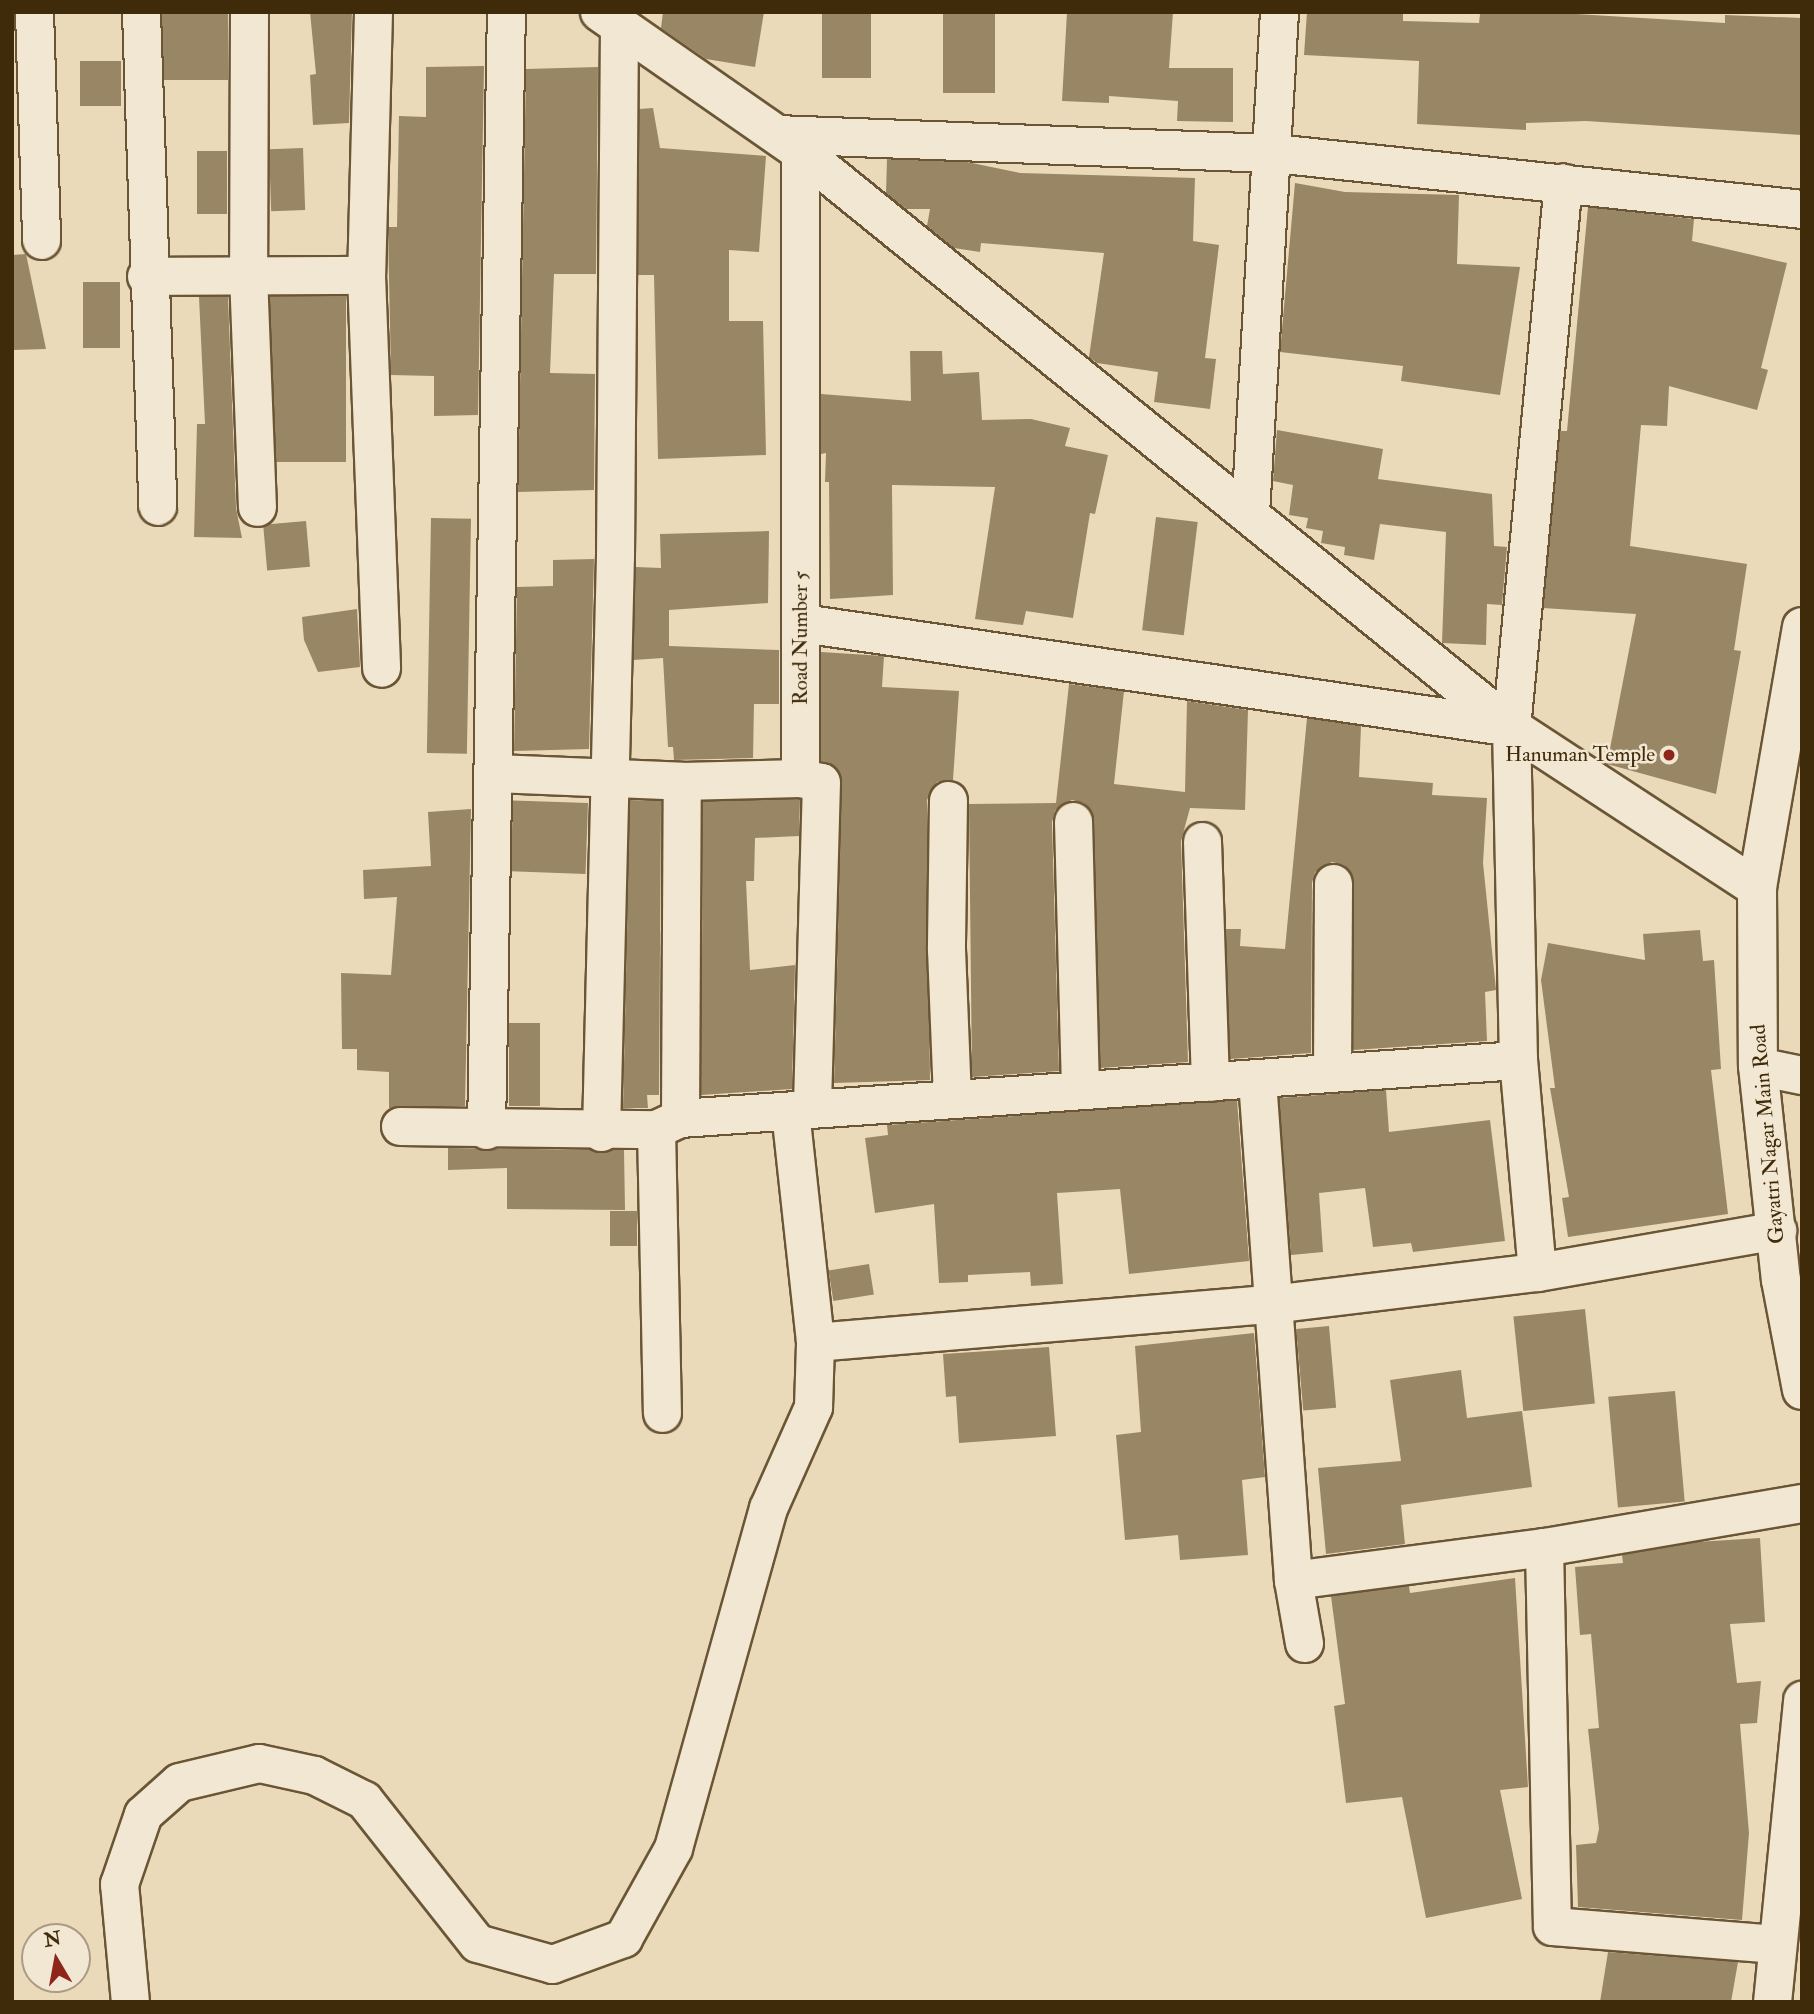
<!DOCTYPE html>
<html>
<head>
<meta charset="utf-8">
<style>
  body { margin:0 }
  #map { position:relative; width:1814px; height:2014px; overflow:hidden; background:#ebdaba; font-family:"IM FELL Double Pica",serif }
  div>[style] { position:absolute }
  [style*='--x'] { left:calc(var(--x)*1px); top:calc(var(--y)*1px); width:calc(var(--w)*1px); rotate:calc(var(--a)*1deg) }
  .building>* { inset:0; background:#988665; transform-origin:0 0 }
  .roads { filter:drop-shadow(2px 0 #6a5635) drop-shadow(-2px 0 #6a5635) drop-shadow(0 2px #6a5635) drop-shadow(0 -2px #6a5635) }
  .minor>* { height:37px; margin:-18.5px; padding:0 18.5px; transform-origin:18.5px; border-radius:18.5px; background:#f2e7d2 }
  .tertiary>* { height:38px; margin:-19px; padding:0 19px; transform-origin:19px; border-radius:19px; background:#f2e7d2 }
  .dots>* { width:19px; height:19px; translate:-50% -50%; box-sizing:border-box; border:4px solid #f2e7d2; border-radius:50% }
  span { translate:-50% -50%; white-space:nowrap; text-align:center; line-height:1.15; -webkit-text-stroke:5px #f2e7d2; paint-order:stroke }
  .street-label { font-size:21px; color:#3f2a09 }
  .poi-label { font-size:21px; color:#3f2a09 }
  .right { translate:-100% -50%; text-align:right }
  .frame { position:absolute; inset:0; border:14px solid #3f2a09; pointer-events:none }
  .north { position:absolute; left:21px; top:1923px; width:70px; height:70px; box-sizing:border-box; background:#f2e7d2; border:2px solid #aa9b82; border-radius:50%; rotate:350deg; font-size:19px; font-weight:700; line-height:28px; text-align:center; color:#3f2a09 }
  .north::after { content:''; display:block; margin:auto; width:24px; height:32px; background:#8f2418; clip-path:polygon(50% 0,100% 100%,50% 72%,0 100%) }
</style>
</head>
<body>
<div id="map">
  <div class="building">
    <div style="left:162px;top:12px;width:66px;height:68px"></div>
    <div style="clip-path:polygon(310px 12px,352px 12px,349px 123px,313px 125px,310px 75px,316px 74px)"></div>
    <div style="clip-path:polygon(663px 12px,764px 12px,755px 67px,706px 59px,661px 28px)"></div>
    <div style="left:943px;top:12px;width:52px;height:81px"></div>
    <div style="clip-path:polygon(1067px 12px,1173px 12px,1169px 68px,1233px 68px,1233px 122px,1177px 121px,1178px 101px,1109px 96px,1109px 103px,1062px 101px)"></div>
    <div style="clip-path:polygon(1307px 12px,1403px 12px,1403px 21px,1479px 23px,1480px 14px,1543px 12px,1725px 23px,1725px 15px,1802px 18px,1802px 135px,1586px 121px,1526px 123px,1526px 130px,1417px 124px,1419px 61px,1304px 55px)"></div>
    <div style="left:822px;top:13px;width:49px;height:65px"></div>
    <div style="left:80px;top:61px;width:41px;height:45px"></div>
    <div style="clip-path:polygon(484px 66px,478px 415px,434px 416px,434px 376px,391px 375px,388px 227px,397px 227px,399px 116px,426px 117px,426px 67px)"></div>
    <div style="clip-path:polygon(598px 67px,596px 274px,554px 274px,550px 373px,595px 374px,594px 490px,518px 492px,526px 69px)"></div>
    <div style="clip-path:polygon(653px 108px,660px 148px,766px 156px,759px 252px,729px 250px,729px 321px,763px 321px,766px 455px,658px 459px,654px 275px,638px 275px,639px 109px)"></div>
    <div style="left:303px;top:148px;width:62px;height:34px;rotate:88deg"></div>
    <div style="left:227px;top:151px;width:63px;height:30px;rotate:90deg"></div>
    <div style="clip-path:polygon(887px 159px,967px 162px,1020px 173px,1195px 178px,1193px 241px,1219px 245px,1205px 358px,1216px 359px,1210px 409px,1154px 402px,1158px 372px,1097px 363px,1089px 357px,1104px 253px,981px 243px,980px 252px,954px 248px,927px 226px,930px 209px,906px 209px,886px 193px)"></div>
    <div style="clip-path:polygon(1295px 183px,1345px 192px,1459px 195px,1457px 264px,1520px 267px,1500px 395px,1401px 381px,1403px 366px,1280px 352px)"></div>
    <div style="clip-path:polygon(1588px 207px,1694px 219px,1692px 241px,1787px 263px,1761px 368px,1768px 370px,1757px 410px,1669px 386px,1667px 426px,1641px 425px,1630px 546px,1747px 564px,1734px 650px,1741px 651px,1716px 794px,1607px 764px,1636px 614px,1543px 608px,1560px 431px,1567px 431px)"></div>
    <div style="clip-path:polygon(26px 254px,46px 349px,12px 350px,12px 255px)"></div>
    <div style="left:83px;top:282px;width:37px;height:66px"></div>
    <div style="left:270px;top:296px;width:76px;height:166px"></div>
    <div style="clip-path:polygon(199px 297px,228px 297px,236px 508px,242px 538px,194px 537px,197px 424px,205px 424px)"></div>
    <div style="clip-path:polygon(910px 351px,942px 351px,943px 374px,979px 372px,982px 420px,1031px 419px,1070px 428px,1065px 446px,1108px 455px,1095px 514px,1090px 513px,1073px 618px,1026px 611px,1023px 625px,975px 619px,995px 487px,892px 485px,893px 595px,830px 599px,829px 482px,825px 482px,826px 453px,821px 454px,821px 394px,911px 401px)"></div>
    <div style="clip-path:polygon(1277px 430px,1383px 449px,1378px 479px,1492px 494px,1494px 546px,1507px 547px,1502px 605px,1487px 604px,1486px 645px,1442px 643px,1446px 532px,1380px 524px,1374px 560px,1344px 555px,1345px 547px,1321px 543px,1323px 531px,1306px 528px,1308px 518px,1289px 515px,1293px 485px,1273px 481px)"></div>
    <div style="left:1156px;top:517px;width:42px;height:114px;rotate:7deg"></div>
    <div style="left:431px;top:518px;width:40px;height:235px;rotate:1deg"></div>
    <div style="left:306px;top:521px;width:46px;height:43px;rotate:85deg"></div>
    <div style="clip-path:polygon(769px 531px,768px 603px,669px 610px,669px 646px,779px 650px,779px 704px,754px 704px,753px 758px,674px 760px,673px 747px,668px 747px,663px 658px,633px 660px,636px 567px,661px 568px,660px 534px)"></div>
    <div style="clip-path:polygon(594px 559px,589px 749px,514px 751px,517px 587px,553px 586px,553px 560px)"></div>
    <div style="clip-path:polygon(357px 609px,360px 667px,318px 672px,304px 640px,302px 617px)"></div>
    <div style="clip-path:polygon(821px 652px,884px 656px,882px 687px,959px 691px,953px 780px,937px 782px,927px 800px,930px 1080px,834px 1083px,842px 783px,834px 766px,821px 761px)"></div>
    <div style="clip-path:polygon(1069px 684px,1124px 691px,1114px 784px,1185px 792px,1187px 701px,1248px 710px,1245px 810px,1190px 808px,1181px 841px,1188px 1062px,1100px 1068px,1094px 820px,1084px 803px,1072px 800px,1055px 810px,1052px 822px,1059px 1071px,972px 1077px,969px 804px,1056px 803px)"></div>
    <div style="clip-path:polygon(1307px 718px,1361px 726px,1359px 777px,1433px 783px,1432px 795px,1487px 798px,1483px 863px,1496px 990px,1485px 992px,1487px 1041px,1353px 1050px,1354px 882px,1344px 865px,1332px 862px,1315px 872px,1312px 883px,1311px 1053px,1230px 1059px,1226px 929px,1241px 929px,1240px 946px,1285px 949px)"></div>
    <div style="clip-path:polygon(800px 799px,799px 836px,755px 838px,754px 881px,746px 881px,750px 970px,795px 965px,792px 1089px,701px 1095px,703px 801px)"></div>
    <div style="clip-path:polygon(630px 800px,661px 801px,659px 1095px,647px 1095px,648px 1108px,623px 1108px)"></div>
    <div style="left:588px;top:803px;width:71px;height:75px;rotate:92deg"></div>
    <div style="clip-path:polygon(471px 809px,465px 1106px,389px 1108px,389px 1072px,357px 1070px,357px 1049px,342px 1049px,341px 973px,391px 975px,397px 897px,364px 899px,363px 870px,431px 866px,428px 812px)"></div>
    <div style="clip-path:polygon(1700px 930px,1703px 961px,1714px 960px,1721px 1069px,1711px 1070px,1728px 1214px,1568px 1237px,1562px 1198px,1569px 1197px,1550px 1088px,1555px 1088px,1541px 980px,1548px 943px,1645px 960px,1643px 934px)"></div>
    <div style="left:509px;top:1023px;width:31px;height:83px"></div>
    <div style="clip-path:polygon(1386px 1090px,1389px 1132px,1490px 1120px,1505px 1241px,1413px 1252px,1411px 1243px,1373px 1247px,1365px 1188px,1319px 1193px,1323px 1252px,1291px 1255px,1279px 1098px)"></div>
    <div style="clip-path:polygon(1237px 1100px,1249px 1261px,1129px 1274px,1120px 1189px,1057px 1193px,1063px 1284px,1031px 1286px,1030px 1272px,968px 1275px,968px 1282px,939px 1283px,934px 1204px,875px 1213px,865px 1138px,888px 1135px,887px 1125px)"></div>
    <div style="clip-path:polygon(448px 1148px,624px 1150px,625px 1210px,507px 1209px,507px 1168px,448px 1170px)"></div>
    <div style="left:610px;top:1211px;width:27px;height:35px"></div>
    <div style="left:869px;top:1264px;width:31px;height:41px;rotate:81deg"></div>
    <div style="left:1585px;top:1309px;width:95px;height:72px;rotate:84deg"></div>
    <div style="left:1329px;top:1326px;width:82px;height:33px;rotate:85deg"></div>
    <div style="clip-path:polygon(1254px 1333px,1265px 1477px,1242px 1480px,1248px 1555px,1180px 1560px,1178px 1535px,1125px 1540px,1116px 1435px,1141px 1432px,1135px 1346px)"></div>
    <div style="clip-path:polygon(1049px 1347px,1056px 1436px,959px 1443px,956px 1396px,946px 1397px,943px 1354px)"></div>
    <div style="clip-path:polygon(1461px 1370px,1467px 1418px,1522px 1411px,1532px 1487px,1401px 1505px,1405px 1544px,1326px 1554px,1318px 1468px,1401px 1461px,1390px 1380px)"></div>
    <div style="left:1675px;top:1391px;width:111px;height:67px;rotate:85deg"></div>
    <div style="clip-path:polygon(1760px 1538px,1765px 1622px,1730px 1624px,1737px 1683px,1761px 1681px,1757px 1723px,1740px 1724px,1749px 1833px,1742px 1920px,1578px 1907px,1576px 1845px,1596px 1843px,1599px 1829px,1588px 1729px,1599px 1728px,1591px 1634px,1580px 1635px,1575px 1567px,1623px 1563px,1622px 1555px,1697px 1542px)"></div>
    <div style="clip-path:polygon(1515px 1578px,1528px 1787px,1500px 1790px,1522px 1899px,1426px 1918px,1402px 1797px,1346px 1803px,1334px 1706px,1345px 1704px,1331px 1596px,1409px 1586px,1410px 1593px)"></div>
    <div style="clip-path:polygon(1608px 1952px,1738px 1962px,1731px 2002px,1600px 2002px)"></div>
  </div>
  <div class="roads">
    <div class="minor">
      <div style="--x:34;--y:12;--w:228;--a:88.2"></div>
      <div style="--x:141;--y:12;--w:494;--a:88.1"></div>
      <div style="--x:249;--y:12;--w:262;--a:90.2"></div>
      <div style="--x:248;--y:274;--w:233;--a:87.8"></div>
      <div style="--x:373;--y:12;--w:263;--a:91.5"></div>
      <div style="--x:366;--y:275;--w:393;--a:87.8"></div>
      <div style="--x:776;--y:134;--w:498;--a:2.2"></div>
      <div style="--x:1274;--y:153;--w:531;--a:6.05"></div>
      <div style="--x:800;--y:151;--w:627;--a:90"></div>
      <div style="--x:800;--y:778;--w:21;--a:11"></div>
      <div style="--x:821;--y:782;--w:326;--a:91.6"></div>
      <div style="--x:146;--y:276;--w:220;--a:-0.3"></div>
      <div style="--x:1250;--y:513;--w:502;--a:-86.69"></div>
      <div style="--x:802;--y:623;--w:717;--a:8.34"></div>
      <div style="--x:495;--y:773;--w:187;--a:2.4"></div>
      <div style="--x:682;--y:781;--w:118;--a:-1.5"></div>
      <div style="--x:948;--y:800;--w:149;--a:90.8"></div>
      <div style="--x:946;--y:949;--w:147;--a:87.7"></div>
      <div style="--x:1073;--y:821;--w:267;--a:88.5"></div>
      <div style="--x:1202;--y:841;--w:241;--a:88.1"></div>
      <div style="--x:1758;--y:1066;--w:45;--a:11.6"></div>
      <div style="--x:1332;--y:1073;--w:190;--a:-89.7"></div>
      <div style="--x:1257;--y:1080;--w:501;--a:85.88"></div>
      <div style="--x:1293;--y:1580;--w:64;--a:80.1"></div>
      <div style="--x:790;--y:1111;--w:232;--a:83.8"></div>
      <div style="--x:815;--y:1342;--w:459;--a:-4.8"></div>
      <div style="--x:1272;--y:1304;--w:267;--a:-6.9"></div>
      <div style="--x:1537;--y:1272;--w:244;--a:-9.9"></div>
      <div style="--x:680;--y:1118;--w:337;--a:-89.7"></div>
      <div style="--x:400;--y:1126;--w:256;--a:0.7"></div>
      <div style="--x:656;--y:1129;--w:26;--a:-25"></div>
      <div style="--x:680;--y:1118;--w:840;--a:-3.96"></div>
      <div style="--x:656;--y:1129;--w:284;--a:88.8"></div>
      <div style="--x:486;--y:1130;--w:1118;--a:-88.98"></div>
      <div style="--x:601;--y:1132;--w:576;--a:-88.61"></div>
      <div style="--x:615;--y:556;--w:529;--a:-89.57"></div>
      <div style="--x:1537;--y:1272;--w:213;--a:-95.1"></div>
      <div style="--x:1518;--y:1060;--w:333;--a:-91.2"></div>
      <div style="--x:1511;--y:727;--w:547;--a:-84.55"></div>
      <div style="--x:1544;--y:1547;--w:379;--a:88.8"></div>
      <div style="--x:1552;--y:1926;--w:225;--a:4.6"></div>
      <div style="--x:1293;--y:1580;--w:253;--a:-7.5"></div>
      <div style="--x:1544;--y:1547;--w:262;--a:-9.7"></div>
      <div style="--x:130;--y:2002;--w:119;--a:-95.3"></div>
      <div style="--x:119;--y:1884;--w:74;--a:-71.1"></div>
      <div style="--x:143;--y:1814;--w:48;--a:-41.6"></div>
      <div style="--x:179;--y:1782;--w:82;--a:-13.4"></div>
      <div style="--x:259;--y:1763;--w:56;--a:12.3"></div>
      <div style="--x:314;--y:1775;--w:56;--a:26.6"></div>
      <div style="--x:364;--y:1800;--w:182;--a:51.7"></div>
      <div style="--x:477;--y:1943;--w:78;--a:15.6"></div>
      <div style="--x:552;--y:1964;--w:76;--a:-20.1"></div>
      <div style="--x:623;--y:1938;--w:103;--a:-60.9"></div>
      <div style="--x:673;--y:1848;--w:353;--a:-74.4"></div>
      <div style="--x:768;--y:1508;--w:111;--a:-66"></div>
      <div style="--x:813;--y:1407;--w:65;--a:-88.2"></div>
      <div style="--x:1772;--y:2002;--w:304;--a:-84.3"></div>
    </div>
    <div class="tertiary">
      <div style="--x:600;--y:12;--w:244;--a:34.8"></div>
      <div style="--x:800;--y:151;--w:915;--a:39.01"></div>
      <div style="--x:1511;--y:727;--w:294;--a:33.2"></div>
      <div style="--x:1802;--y:627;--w:265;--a:99.8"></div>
      <div style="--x:1757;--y:888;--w:178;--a:89.7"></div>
      <div style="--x:1758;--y:1066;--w:215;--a:83.9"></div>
      <div style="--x:1781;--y:1280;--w:112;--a:79.2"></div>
    </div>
  </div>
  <div class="dots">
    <div style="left:1669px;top:755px;background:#8f2418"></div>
  </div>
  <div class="street-label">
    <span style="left:801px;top:638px;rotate:-90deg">Road Number 5</span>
    <span style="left:1768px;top:1134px;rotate:-95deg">Gayatri Nagar Main Road</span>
  </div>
  <div class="poi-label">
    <span class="right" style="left:1655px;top:755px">Hanuman Temple</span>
  </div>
  <div class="frame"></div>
  <div class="north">N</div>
</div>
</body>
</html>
